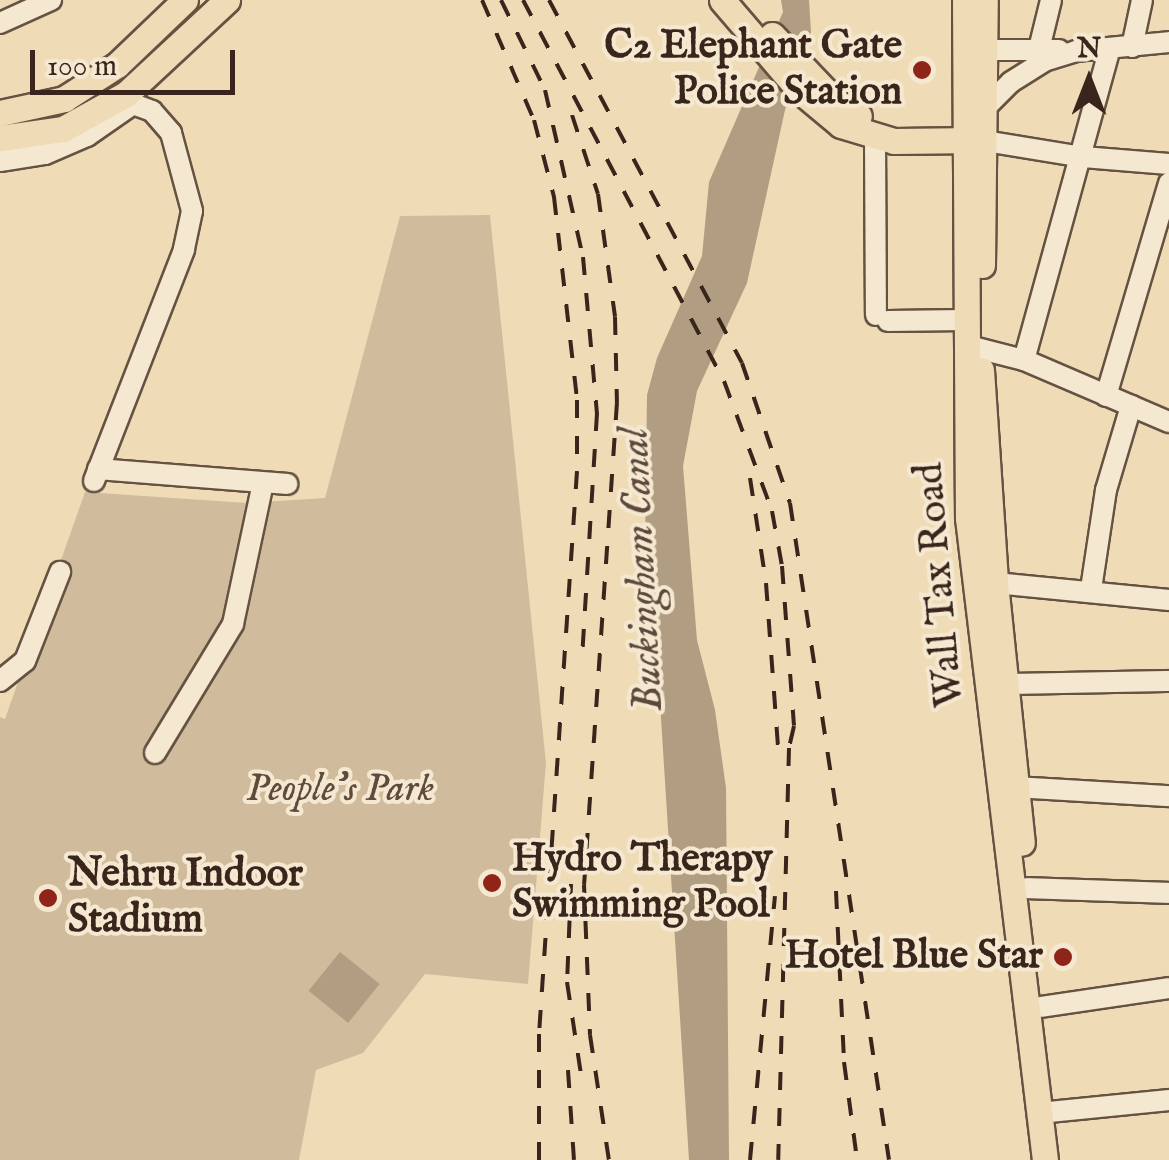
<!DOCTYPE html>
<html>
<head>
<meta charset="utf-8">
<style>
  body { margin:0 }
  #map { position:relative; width:1169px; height:1160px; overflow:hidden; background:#efdbb6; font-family:"IM FELL English",serif }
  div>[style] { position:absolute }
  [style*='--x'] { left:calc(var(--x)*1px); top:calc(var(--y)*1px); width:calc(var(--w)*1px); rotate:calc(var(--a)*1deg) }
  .green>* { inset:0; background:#d0bc9c }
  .water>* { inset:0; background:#b19d82; transform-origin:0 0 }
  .roads { filter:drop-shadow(2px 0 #665242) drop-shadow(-2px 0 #665242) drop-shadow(0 2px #665242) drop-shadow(0 -2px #665242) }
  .minor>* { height:20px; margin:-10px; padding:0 10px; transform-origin:10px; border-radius:10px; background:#f5e8d0 }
  .major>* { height:25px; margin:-12.5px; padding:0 12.5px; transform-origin:12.5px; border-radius:12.5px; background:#efdbb6 }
  .rail>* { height:4px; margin-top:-2px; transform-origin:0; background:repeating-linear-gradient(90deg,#39251c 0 18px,transparent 0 36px) }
  .dots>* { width:28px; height:28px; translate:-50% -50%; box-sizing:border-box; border:5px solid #f5e8d0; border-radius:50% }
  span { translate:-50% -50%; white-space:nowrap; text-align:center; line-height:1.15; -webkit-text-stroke:8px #f5e8d0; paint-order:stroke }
  .poi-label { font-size:40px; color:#39251c; font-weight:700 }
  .right { translate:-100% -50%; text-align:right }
  .left { translate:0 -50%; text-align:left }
  .street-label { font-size:40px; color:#39251c }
  .park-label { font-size:40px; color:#5f4b3c; font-style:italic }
  .water-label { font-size:42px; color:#5d493b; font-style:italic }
  .north { position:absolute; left:1039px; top:30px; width:100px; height:100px; -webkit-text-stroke:8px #f5e8d0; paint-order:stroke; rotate:0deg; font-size:28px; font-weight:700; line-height:40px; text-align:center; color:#39251c }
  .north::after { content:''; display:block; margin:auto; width:35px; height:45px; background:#39251c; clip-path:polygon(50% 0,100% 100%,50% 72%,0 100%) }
  .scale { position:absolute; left:30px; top:50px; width:205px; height:45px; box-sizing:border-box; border:5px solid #39251c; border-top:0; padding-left:12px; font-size:30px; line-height:35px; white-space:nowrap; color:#39251c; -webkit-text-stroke:8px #f5e8d0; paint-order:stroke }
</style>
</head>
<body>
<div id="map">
  <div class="green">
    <div style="clip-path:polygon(490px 215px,546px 763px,528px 984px,425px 974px,363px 1053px,316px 1070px,299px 1160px,0 1160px,0 717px,5px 719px,85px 492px,247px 503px,325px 498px,400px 216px)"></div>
  </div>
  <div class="water">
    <div style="clip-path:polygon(781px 0,809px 0,811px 32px,785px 110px,747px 283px,697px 391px,683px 466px,697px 640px,715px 710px,726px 788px,729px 1160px,689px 1160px,658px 671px,645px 549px,647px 395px,657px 358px,702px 256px,709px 182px,783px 12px)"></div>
    <div style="left:340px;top:952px;width:51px;height:50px;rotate:39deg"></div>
  </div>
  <div class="roads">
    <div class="minor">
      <div style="--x:0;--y:23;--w:56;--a:-24.3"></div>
      <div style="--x:1132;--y:47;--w:48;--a:-78"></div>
      <div style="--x:1039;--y:49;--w:50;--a:-76.2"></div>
      <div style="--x:984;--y:50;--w:75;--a:0"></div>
      <div style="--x:986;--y:107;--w:35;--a:-45"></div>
      <div style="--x:1011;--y:82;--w:39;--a:-32"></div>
      <div style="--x:1044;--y:61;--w:34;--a:-17"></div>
      <div style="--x:1076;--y:51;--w:93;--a:-5.5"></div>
      <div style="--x:875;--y:137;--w:178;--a:89.7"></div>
      <div style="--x:985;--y:141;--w:99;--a:9.3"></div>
      <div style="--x:1083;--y:157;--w:86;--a:4.7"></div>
      <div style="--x:0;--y:161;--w:46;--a:-8.8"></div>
      <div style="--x:45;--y:154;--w:46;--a:-23.2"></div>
      <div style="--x:87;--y:136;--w:56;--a:-34.8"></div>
      <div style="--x:133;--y:104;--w:20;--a:20"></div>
      <div style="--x:152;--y:111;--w:29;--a:49"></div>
      <div style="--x:171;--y:133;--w:81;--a:74.9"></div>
      <div style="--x:192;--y:211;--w:40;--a:102"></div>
      <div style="--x:184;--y:250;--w:248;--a:111.3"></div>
      <div style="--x:888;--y:321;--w:77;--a:-0.7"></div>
      <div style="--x:965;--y:345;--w:61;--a:14.3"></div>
      <div style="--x:1024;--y:360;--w:158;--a:23.2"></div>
      <div style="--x:1024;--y:360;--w:320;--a:-74.6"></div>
      <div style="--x:1106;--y:396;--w:222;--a:-73.5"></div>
      <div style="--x:98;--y:469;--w:190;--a:4.5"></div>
      <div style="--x:995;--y:583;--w:175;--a:5.6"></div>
      <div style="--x:1091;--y:589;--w:100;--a:-81.4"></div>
      <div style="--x:1106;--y:490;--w:88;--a:-73.4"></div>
      <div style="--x:0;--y:681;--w:32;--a:-39"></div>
      <div style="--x:25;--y:661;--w:96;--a:-68.5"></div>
      <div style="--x:1007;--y:684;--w:162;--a:-1.1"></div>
      <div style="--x:155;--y:753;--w:151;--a:-58.8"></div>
      <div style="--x:233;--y:624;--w:144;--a:-78"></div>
      <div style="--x:1016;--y:787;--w:153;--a:3.4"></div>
      <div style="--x:1027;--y:888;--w:142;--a:2"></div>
      <div style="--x:1041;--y:1007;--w:129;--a:-8.4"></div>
      <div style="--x:1039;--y:1113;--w:131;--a:-5.7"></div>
    </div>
    <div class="major">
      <div style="--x:722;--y:0;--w:120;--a:49.4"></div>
      <div style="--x:800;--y:91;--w:53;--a:39.7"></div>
      <div style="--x:841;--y:125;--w:55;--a:16.8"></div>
      <div style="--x:894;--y:141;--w:84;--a:-0.7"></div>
      <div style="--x:965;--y:0;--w:518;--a:89.67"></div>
      <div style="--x:968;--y:518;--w:647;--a:83.16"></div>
      <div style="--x:772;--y:35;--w:91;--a:46.3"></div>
      <div style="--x:835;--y:101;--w:28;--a:32"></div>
      <div style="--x:0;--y:113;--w:66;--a:-12.3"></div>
      <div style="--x:64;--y:99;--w:63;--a:-32.7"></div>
      <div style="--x:117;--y:65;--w:94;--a:-43.7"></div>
      <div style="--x:0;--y:138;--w:64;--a:-8.1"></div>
      <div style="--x:63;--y:129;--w:72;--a:-29.1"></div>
      <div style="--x:126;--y:94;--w:138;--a:-42.9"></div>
      <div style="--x:982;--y:265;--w:265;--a:-89.4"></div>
      <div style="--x:981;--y:370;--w:213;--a:86.2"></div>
      <div style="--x:995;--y:583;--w:261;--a:84.1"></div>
    </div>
  </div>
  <div class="rail">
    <div style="--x:482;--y:0;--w:131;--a:66.6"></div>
    <div style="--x:534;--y:120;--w:80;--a:75.4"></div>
    <div style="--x:554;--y:197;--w:204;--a:83.5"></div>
    <div style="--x:577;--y:400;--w:71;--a:90"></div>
    <div style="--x:577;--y:471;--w:564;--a:93.86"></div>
    <div style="--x:539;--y:1034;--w:126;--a:90"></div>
    <div style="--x:501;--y:0;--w:100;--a:63.9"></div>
    <div style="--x:545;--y:90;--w:171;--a:77.2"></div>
    <div style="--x:583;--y:257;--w:157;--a:84.9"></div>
    <div style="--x:597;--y:413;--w:246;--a:93.5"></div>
    <div style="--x:523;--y:0;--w:431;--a:62.2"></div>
    <div style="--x:724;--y:381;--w:139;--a:69.7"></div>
    <div style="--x:772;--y:511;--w:56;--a:79.7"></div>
    <div style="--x:782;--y:566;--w:160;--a:85.7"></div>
    <div style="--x:794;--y:726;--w:23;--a:103"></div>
    <div style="--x:789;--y:748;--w:412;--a:91.5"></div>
    <div style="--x:549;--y:0;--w:411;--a:62"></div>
    <div style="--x:742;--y:363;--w:148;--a:71.1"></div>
    <div style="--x:790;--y:503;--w:664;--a:81.43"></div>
    <div style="--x:572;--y:115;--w:83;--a:71.8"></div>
    <div style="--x:598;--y:194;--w:124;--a:82.1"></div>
    <div style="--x:615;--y:317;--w:85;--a:88.7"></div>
    <div style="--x:617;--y:402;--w:484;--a:93.9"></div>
    <div style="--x:584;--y:885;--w:150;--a:87.7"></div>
    <div style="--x:590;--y:1035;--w:126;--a:81.4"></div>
    <div style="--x:750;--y:478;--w:106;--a:81.3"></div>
    <div style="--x:766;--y:583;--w:178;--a:85.8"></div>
    <div style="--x:571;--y:884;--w:98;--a:92.3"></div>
    <div style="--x:567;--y:982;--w:107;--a:81.4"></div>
    <div style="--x:836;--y:891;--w:171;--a:87.3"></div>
    <div style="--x:844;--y:1062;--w:99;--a:82.4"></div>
    <div style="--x:568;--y:1070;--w:90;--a:86.2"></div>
    <div style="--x:750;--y:1160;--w:265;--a:-84.6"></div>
  </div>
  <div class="dots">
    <div style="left:922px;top:70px;background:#8f2418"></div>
    <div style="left:492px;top:883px;background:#8f2418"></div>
    <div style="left:48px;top:898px;background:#8f2418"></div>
    <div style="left:1063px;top:957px;background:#8f2418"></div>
  </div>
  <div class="poi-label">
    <span class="right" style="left:902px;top:70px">C2 Elephant Gate<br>Police Station</span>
    <span class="left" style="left:512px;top:883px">Hydro Therapy<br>Swimming Pool</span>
    <span class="left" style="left:68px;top:898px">Nehru Indoor<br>Stadium</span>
    <span class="right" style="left:1043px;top:957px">Hotel Blue Star</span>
  </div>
  <div class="street-label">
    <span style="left:941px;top:585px;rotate:-95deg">Wall Tax Road</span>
  </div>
  <div class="park-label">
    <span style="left:340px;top:790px">People's Park</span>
  </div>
  <div class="water-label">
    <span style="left:643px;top:570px;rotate:-93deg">Buckingham Canal</span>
  </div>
  <div class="north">N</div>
  <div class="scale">100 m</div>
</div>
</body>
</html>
